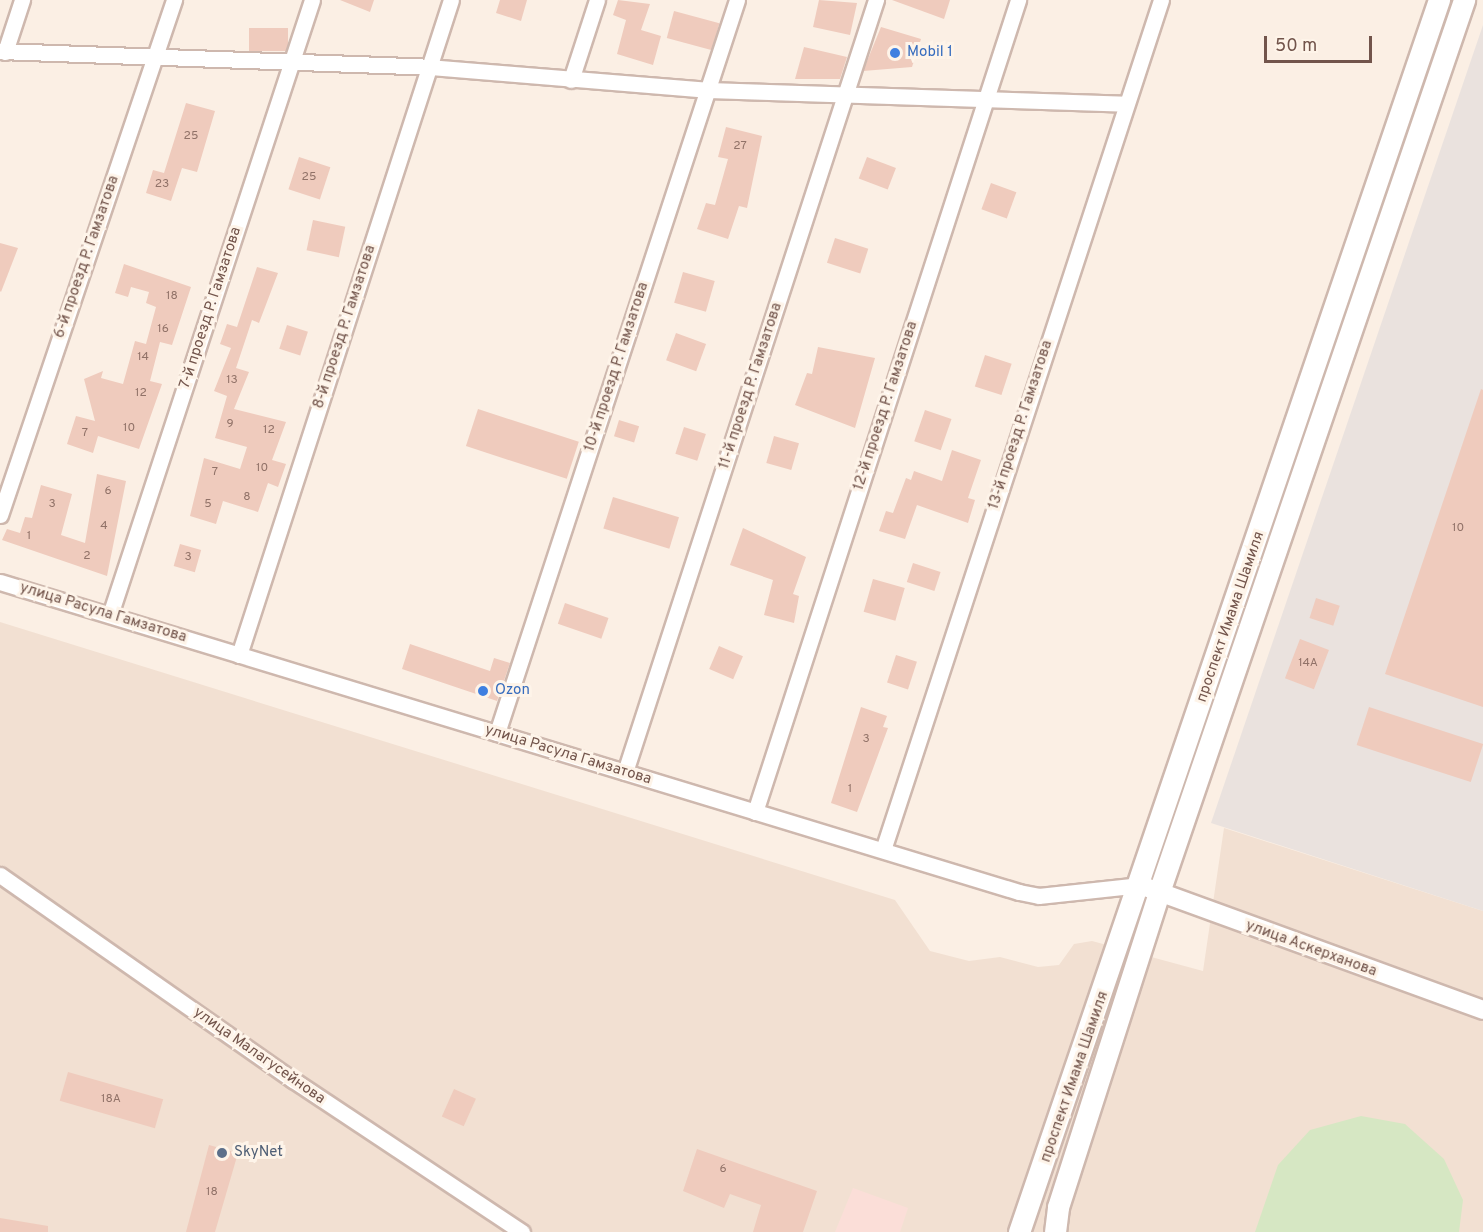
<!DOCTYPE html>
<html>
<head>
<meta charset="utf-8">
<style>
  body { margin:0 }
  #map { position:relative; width:1483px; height:1232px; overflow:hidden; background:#fbefe4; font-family:Overpass,sans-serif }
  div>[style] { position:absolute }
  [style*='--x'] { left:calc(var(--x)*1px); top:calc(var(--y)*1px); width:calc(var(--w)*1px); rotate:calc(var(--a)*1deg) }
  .residential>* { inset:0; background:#f2e0d2 }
  .commercial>* { inset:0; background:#fbded8 }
  .industrial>* { inset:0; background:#eae2de }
  .green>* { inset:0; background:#d6e7c3 }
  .building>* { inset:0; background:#efcbbd; transform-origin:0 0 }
  .roads { filter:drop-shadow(2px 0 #ceb8ae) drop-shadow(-2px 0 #ceb8ae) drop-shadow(0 2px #ceb8ae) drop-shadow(0 -2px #ceb8ae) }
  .minor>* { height:15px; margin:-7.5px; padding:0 7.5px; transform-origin:7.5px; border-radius:7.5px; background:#fff }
  .tertiary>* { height:18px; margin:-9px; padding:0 9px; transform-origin:9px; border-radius:9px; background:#fff }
  .secondary>* { height:21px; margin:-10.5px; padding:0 10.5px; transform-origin:10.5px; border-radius:10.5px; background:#fff }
  .dots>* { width:16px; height:16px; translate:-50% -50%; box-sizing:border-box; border:3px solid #fef4e9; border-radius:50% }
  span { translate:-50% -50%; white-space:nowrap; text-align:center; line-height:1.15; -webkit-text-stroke:6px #fef4e9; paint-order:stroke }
  .number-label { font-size:12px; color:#917268 }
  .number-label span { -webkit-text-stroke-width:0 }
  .shop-label { font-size:15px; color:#366cbe }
  .left { translate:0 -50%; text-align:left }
  .street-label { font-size:15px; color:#72544b }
  .service-label { font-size:15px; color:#4e5e75 }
  .scale { position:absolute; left:1264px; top:36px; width:108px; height:27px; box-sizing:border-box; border:3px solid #72544b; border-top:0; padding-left:8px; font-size:18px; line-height:21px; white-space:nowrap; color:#72544b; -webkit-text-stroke:4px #fef4e9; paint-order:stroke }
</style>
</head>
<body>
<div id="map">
  <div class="residential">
    <div style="clip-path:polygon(0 622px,895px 900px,930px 951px,969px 961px,1000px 957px,1038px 967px,1059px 965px,1074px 944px,1092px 941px,1203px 971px,1224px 828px,1483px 911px,1483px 1232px,0 1232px)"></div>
  </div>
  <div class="commercial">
    <div style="clip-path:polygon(853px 1188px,908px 1208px,900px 1232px,835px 1232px)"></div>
  </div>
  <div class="industrial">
    <div style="clip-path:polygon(1483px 25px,1483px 911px,1211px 823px)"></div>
  </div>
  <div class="green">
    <div style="clip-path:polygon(1361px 1116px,1405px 1124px,1444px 1159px,1463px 1200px,1459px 1232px,1255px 1232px,1278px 1165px,1310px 1130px)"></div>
  </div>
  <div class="building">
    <div style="clip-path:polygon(340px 0,374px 0,370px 12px)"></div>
    <div style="clip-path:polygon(500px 0,527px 0,521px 21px,496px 13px)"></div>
    <div style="clip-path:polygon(618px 0,650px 4px,641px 30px,661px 36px,653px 65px,617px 54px,626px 20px,613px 15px)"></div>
    <div style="clip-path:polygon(819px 0,857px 3px,850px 35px,813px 27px)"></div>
    <div style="clip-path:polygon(892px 0,950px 0,944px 19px)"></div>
    <div style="left:674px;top:11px;width:47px;height:28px;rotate:15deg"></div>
    <div style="clip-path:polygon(881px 27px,921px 39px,912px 67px,863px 71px)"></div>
    <div style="left:249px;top:28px;width:39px;height:23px"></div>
    <div style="clip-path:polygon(804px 47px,847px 57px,840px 79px,795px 79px)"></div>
    <div style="clip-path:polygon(186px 103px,215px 111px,197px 172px,182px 168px,171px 201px,146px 193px,153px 170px,164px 173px)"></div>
    <div style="clip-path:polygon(726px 127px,762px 136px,747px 208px,739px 206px,728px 239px,697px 229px,706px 203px,715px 205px,728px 159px,718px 157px)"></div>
    <div style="left:299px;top:157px;width:33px;height:34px;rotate:18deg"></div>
    <div style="left:867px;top:157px;width:31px;height:23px;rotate:21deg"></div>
    <div style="left:991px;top:183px;width:27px;height:28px;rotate:20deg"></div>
    <div style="left:313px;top:220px;width:33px;height:31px;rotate:12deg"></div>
    <div style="left:835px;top:238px;width:35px;height:26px;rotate:18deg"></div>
    <div style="clip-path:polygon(0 243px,18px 248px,1px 292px,0 291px)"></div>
    <div style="clip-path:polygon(124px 264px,191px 287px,172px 345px,160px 342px,150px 381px,162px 384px,139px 449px,98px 436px,93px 453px,67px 444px,76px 416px,95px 421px,84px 379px,103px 371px,101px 378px,123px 384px,135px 341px,146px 344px,156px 307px,146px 303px,149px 292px,131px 287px,128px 297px,115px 293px)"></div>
    <div style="clip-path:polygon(257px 267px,278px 273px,259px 323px,252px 320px,236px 368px,249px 372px,234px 409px,286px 422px,272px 460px,286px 464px,278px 487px,268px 483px,258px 512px,223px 501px,216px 524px,190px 516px,204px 458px,240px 469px,247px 447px,215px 438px,227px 396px,214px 391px,231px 348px,220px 344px,227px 324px,237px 327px)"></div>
    <div style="left:683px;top:272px;width:33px;height:32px;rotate:16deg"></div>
    <div style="left:287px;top:325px;width:22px;height:25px;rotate:18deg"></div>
    <div style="left:676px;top:333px;width:32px;height:29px;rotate:20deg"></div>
    <div style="clip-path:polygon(818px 347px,875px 358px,855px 428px,795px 405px,807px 373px,812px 374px)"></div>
    <div style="left:985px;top:355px;width:28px;height:33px;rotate:18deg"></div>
    <div style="clip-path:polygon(1481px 389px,1483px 390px,1483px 707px,1385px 674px)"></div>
    <div style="left:478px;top:409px;width:106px;height:39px;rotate:18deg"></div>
    <div style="left:925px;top:410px;width:28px;height:33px;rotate:19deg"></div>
    <div style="left:619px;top:420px;width:21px;height:17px;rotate:17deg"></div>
    <div style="left:684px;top:427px;width:23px;height:28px;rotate:18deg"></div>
    <div style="left:774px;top:436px;width:26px;height:28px;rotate:16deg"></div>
    <div style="clip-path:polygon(952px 450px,981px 460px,968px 498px,975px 500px,968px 523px,917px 505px,905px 539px,879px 531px,886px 511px,893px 513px,906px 478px,911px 480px,914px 471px,942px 481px)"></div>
    <div style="clip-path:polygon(97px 474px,126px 481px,107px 576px,2px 540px,7px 529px,20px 533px,25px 517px,32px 518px,41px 485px,72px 494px,61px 535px,85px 543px)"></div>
    <div style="left:613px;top:497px;width:69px;height:33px;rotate:17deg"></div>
    <div style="clip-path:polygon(743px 528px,806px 557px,793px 594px,799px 596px,794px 623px,764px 615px,773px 580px,730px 565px)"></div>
    <div style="left:180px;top:544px;width:22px;height:23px;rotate:16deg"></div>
    <div style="left:913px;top:563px;width:29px;height:20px;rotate:18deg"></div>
    <div style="left:873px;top:579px;width:33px;height:34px;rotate:16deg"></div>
    <div style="left:1316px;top:598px;width:25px;height:21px;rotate:18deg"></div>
    <div style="left:565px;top:603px;width:46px;height:22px;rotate:19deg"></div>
    <div style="left:1300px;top:639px;width:31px;height:42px;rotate:21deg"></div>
    <div style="clip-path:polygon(410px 644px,490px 671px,494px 658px,510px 663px,497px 701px,402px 669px)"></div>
    <div style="left:719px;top:646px;width:26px;height:25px;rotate:23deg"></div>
    <div style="left:896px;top:655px;width:22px;height:29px;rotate:18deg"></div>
    <div style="clip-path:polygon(861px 707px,887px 716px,883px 727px,888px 728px,857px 812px,831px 803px)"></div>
    <div style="left:1369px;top:707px;width:120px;height:40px;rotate:18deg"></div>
    <div style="left:68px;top:1072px;width:99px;height:30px;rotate:16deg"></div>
    <div style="left:454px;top:1089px;width:24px;height:30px;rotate:24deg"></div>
    <div style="clip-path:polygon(209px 1145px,238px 1153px,215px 1232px,186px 1232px)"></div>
    <div style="clip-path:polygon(697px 1149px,817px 1191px,803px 1232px,753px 1232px,761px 1205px,730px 1194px,724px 1208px,683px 1191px)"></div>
    <div style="clip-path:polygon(0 1218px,48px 1226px,48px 1232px,0 1232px)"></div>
  </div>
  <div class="roads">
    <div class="minor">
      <div style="--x:0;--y:51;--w:429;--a:2.1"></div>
      <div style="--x:429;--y:67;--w:280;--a:4.7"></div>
      <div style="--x:708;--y:90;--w:418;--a:1.9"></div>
      <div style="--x:5;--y:52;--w:55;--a:-71.9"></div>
      <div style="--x:571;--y:80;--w:84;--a:-72"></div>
      <div style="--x:0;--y:515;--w:544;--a:-71.33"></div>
      <div style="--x:0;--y:582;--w:1065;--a:16.92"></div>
      <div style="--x:1019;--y:892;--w:20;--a:11"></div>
      <div style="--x:1039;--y:896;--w:102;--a:-6.2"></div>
      <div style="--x:110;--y:615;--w:647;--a:-71.82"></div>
      <div style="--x:239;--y:655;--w:688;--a:-72.07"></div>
      <div style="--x:497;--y:733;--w:771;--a:-71.87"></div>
      <div style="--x:625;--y:772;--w:812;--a:-71.99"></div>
      <div style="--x:755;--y:812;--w:854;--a:-72.05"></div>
      <div style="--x:883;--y:850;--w:894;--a:-71.89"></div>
      <div style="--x:0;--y:875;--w:358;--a:35"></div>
      <div style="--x:293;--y:1080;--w:275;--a:33.6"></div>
    </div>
    <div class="tertiary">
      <div style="--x:1140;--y:885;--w:365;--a:20"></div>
    </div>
    <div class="secondary">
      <div style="--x:1019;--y:1232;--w:1302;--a:-71.18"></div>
      <div style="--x:1055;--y:1232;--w:25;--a:-83"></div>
      <div style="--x:1058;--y:1207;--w:331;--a:-72.2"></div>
      <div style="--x:1159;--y:892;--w:943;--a:-71.12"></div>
    </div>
  </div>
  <div class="dots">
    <div style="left:895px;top:53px;background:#3f7fe0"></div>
    <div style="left:483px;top:691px;background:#3f7fe0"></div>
    <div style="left:222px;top:1153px;background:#5c6f8a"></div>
  </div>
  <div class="number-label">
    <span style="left:191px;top:137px">25</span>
    <span style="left:740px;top:147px">27</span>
    <span style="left:309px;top:178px">25</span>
    <span style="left:162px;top:185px">23</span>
    <span style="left:172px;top:297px">18</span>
    <span style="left:163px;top:330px">16</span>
    <span style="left:143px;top:358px">14</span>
    <span style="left:232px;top:381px">13</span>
    <span style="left:141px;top:394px">12</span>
    <span style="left:230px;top:425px">9</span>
    <span style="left:129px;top:429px">10</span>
    <span style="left:269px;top:431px">12</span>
    <span style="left:85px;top:434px">7</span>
    <span style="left:262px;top:469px">10</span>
    <span style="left:215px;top:473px">7</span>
    <span style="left:108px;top:492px">6</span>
    <span style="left:247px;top:498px">8</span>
    <span style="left:52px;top:505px">3</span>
    <span style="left:208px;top:505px">5</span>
    <span style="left:104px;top:527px">4</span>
    <span style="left:1458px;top:529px">10</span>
    <span style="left:29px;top:537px">1</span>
    <span style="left:87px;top:557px">2</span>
    <span style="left:188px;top:558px">3</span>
    <span style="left:1308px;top:664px">14А</span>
    <span style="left:866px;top:740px">3</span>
    <span style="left:850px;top:790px">1</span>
    <span style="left:111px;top:1100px">18А</span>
    <span style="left:723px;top:1170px">6</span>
    <span style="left:212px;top:1193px">18</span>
  </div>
  <div class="shop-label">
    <span class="left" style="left:907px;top:53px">Mobil 1</span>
    <span class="left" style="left:495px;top:691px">Ozon</span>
  </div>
  <div class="street-label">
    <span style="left:87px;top:257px;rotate:-71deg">6-й проезд Р. Гамзатова</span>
    <span style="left:211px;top:308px;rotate:-72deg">7-й проезд Р. Гамзатова</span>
    <span style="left:345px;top:327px;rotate:-72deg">8-й проезд Р. Гамзатова</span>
    <span style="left:617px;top:367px;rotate:-72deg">10-й проезд Р. Гамзатова</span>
    <span style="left:751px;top:386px;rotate:-72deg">11-й проезд Р. Гамзатова</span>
    <span style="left:886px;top:406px;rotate:-72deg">12-й проезд Р. Гамзатова</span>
    <span style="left:1021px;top:425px;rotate:-72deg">13-й проезд Р. Гамзатова</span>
    <span style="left:103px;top:613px;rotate:17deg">улица Расула Гамзатова</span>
    <span style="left:1231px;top:617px;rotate:-71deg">проспект Имама Шамиля</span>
    <span style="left:568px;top:755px;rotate:17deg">улица Расула Гамзатова</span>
    <span style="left:1311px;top:949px;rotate:20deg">улица Аскерханова</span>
    <span style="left:259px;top:1056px;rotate:35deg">улица Малагусейнова</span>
    <span style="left:1075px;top:1077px;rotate:-71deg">проспект Имама Шамиля</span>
  </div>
  <div class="service-label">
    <span class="left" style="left:234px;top:1153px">SkyNet</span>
  </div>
  <div class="scale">50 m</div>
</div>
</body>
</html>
